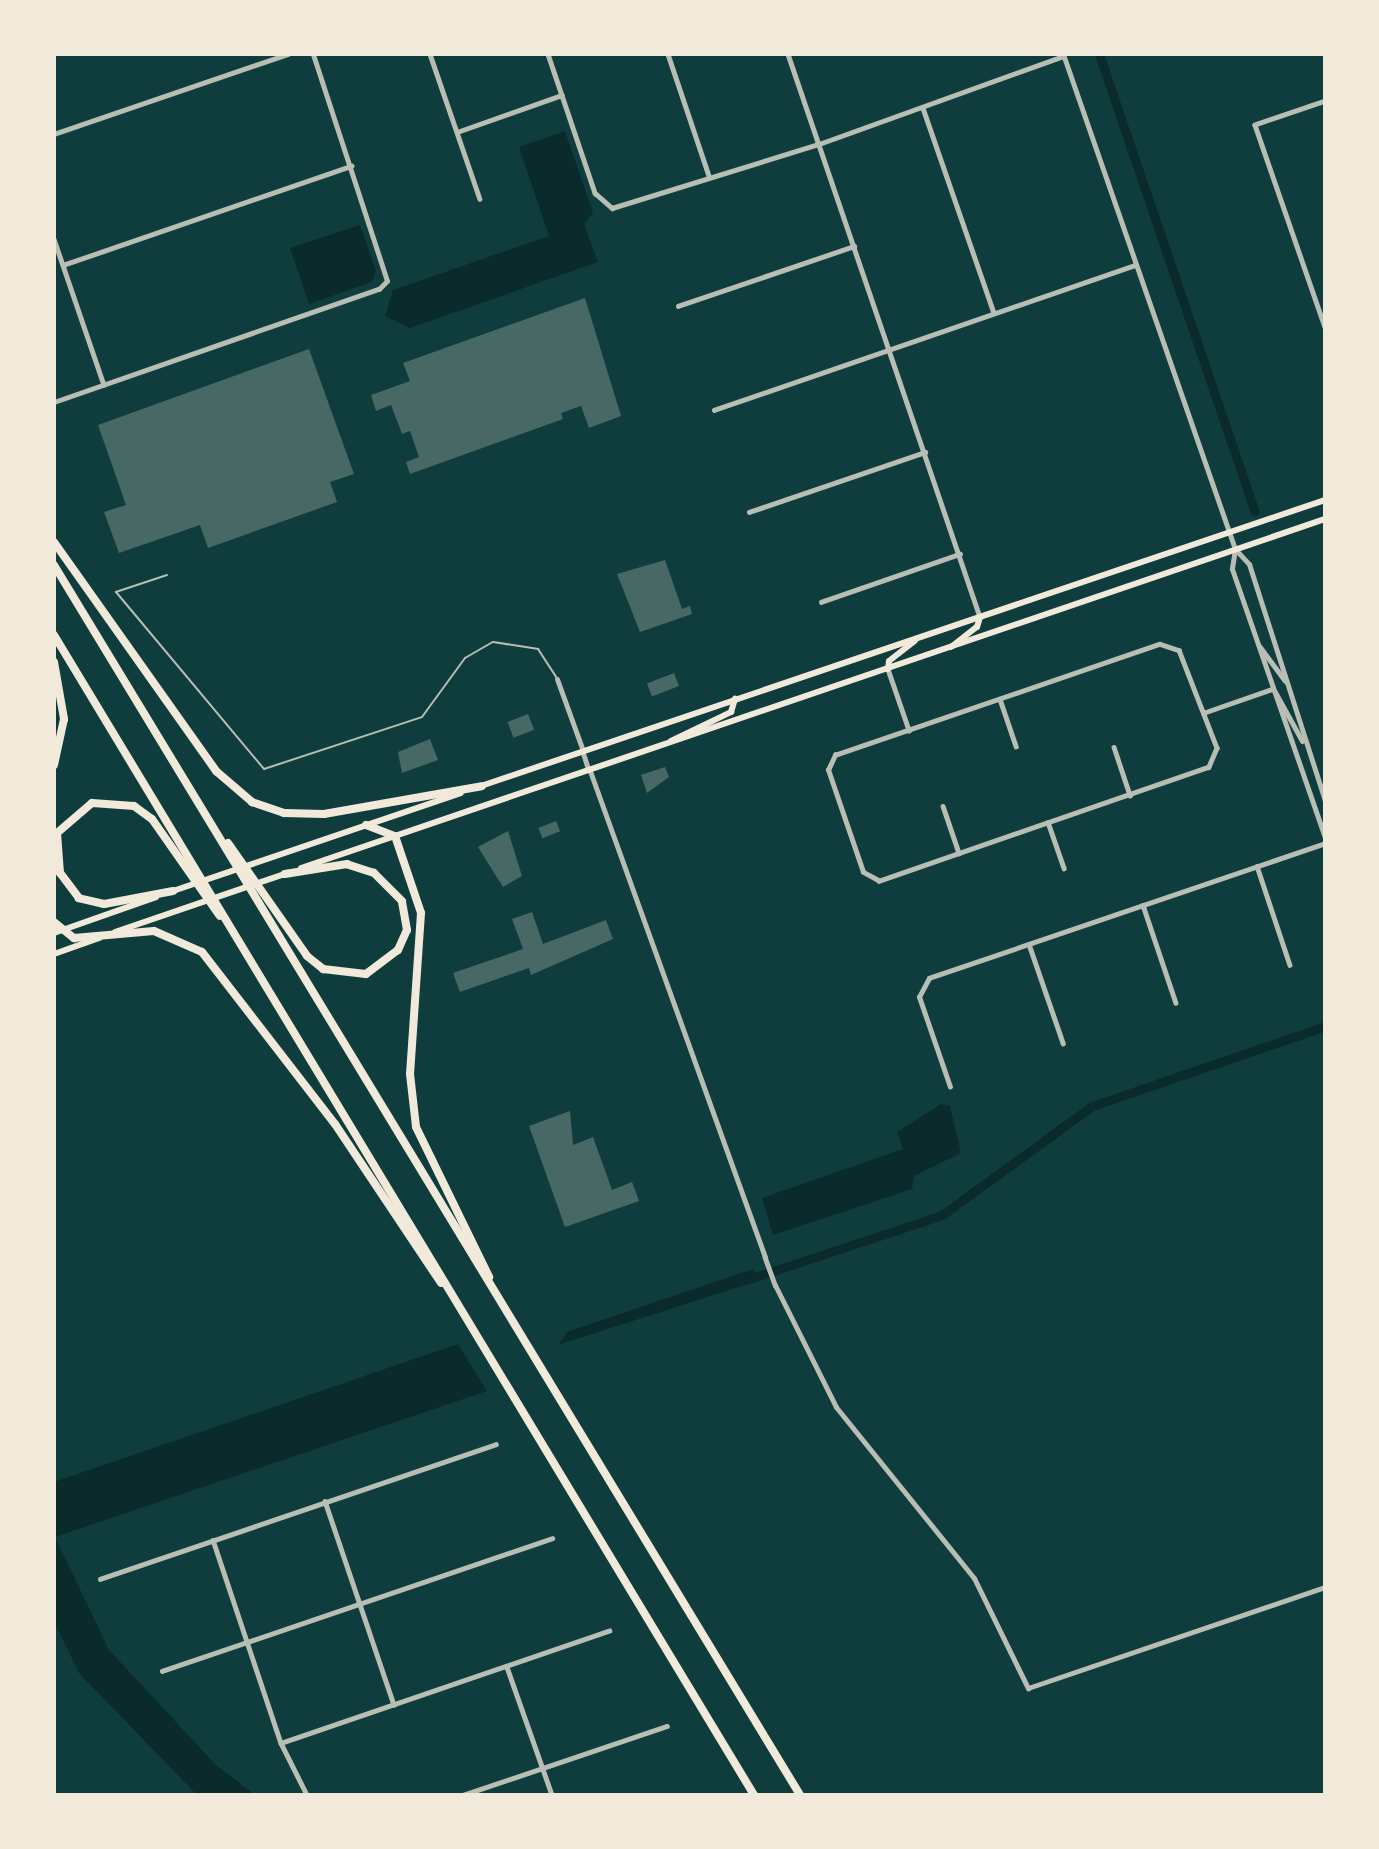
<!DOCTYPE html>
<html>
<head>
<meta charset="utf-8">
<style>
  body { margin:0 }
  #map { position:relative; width:1379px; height:1849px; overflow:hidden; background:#0f3d3e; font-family:Poppins,sans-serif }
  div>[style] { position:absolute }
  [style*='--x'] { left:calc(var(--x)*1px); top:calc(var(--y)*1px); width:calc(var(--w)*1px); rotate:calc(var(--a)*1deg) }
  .water>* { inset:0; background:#0a2a2b }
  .canal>* { height:9px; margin:-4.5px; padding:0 4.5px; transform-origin:4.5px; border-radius:4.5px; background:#0a2a2b }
  .building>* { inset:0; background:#486865; transform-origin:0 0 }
  .service>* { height:2px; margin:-1px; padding:0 1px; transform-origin:1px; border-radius:1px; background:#b8beb3 }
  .minor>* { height:4.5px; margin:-2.25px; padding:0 2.25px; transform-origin:2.25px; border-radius:2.25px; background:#b8beb3 }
  .tertiary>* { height:5px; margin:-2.5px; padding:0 2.5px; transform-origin:2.5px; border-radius:2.5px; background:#b8beb3 }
  .secondary>* { height:6px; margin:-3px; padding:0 3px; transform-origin:3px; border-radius:3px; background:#f1e9da }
  .motorway>* { height:8px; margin:-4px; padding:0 4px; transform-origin:4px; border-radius:4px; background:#f1e9da }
  span { translate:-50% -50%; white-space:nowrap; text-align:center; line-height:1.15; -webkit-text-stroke:7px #f1e9da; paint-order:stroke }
  .frame { position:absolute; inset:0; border:56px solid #f1e9da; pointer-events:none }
</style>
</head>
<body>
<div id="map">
  <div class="water">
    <div style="clip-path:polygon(565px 131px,593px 213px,584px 224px,598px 262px,410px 328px,385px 316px,393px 290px,549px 236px,519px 147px)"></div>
    <div style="clip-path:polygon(360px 225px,376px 271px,372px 282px,309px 304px,290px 248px)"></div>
    <div style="clip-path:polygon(941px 1104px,950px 1106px,961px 1153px,914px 1176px,912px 1189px,773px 1235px,762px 1198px,903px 1149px,897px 1132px)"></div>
    <div style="clip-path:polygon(753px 1269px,757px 1281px,558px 1345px,567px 1332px)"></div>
    <div style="clip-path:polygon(458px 1344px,487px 1391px,55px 1537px,109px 1650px,216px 1765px,255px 1795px,197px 1795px,79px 1673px,54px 1622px,54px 1482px)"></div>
  </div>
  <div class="canal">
    <div style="--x:1099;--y:54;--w:483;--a:71.2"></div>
    <div style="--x:746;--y:1280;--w:206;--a:-18.3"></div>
    <div style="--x:942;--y:1215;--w:185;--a:-36"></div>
    <div style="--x:1092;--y:1106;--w:246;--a:-18.9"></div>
  </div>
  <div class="building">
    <div style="clip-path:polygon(585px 298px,621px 416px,589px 428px,581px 406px,561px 413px,563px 419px,410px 474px,406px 462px,419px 457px,410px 431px,402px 434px,391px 405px,376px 411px,371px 395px,410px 381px,403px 363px)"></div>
    <div style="clip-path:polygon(309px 349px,354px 474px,330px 482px,337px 502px,208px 548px,200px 525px,119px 553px,104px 512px,126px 505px,98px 425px)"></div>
    <div style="clip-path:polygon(665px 560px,682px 609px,690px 606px,692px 614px,640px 632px,617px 574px)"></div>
    <div style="left:674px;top:673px;width:14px;height:29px;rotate:69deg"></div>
    <div style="left:528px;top:714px;width:17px;height:22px;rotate:69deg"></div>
    <div style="clip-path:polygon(430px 739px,438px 760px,402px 773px,398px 752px)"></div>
    <div style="clip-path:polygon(665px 767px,669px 777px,647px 793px,641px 775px)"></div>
    <div style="left:556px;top:821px;width:11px;height:19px;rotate:68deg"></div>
    <div style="clip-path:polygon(508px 831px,522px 876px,503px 887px,478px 847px)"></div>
    <div style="clip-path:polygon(532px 912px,543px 944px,606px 920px,613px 939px,531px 975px,529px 968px,460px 992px,453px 973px,523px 949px,512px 919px)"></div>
    <div style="clip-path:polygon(570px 1111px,573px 1145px,593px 1137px,612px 1190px,632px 1182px,639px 1201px,565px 1227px,529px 1126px)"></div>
  </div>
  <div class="service">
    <div style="--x:167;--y:575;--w:54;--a:161.6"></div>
    <div style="--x:116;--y:592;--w:231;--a:50.1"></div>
    <div style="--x:264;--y:769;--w:166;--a:-18.2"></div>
    <div style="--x:422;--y:717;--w:73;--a:-53.9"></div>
    <div style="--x:465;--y:658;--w:32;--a:-30"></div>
    <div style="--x:493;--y:642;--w:46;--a:8.8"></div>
    <div style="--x:538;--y:649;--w:35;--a:57"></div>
  </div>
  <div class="minor">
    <div style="--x:430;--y:54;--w:153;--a:71"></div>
    <div style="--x:548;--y:54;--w:147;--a:71.3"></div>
    <div style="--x:595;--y:193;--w:23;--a:41"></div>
    <div style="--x:612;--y:208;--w:217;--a:-17.2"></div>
    <div style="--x:819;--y:144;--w:259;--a:-19.8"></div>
    <div style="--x:668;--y:54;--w:129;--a:71.4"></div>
    <div style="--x:788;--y:54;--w:595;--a:71.17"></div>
    <div style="--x:1325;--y:101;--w:74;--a:161.1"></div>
    <div style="--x:1255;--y:125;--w:214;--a:70.9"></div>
    <div style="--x:923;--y:108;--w:217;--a:70.9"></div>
    <div style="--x:457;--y:132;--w:111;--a:-19.4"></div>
    <div style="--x:54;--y:134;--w:247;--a:-18.9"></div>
    <div style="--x:54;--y:239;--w:154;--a:71.1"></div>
    <div style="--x:63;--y:265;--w:305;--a:-19"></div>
    <div style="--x:678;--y:306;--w:186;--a:-18.8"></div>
    <div style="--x:54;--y:402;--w:344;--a:-19.2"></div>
    <div style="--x:379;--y:289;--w:11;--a:-45"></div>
    <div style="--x:387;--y:281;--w:239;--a:-108.1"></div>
    <div style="--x:714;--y:410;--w:446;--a:-19"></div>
    <div style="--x:749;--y:512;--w:186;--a:-18.8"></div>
    <div style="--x:821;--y:602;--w:147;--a:-19.1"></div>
    <div style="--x:1160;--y:644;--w:20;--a:18"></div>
    <div style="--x:1179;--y:650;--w:105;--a:68.8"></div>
    <div style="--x:1217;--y:748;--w:21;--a:113"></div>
    <div style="--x:1209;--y:767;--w:349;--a:160.9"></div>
    <div style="--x:879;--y:881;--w:18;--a:-151"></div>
    <div style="--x:863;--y:872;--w:108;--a:-108.9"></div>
    <div style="--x:828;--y:770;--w:17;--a:-65"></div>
    <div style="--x:835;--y:755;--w:343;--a:-18.9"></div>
    <div style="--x:888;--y:669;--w:65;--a:71"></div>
    <div style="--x:1000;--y:699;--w:50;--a:71.2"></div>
    <div style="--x:1203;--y:713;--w:73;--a:-19.2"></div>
    <div style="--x:1114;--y:747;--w:51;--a:71.6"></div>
    <div style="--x:583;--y:752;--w:19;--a:72"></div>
    <div style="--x:943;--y:806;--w:50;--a:71.2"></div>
    <div style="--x:1048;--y:822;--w:49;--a:70.8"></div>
    <div style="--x:1257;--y:866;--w:104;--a:71.6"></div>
    <div style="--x:1143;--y:905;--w:103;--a:71.4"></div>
    <div style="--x:1029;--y:944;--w:105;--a:71"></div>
    <div style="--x:950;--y:1087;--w:95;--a:-109"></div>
    <div style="--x:919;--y:997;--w:21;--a:-62"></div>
    <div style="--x:929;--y:978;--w:418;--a:-18.8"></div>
    <div style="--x:765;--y:1257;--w:30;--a:70"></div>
    <div style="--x:325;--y:1501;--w:215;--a:71.3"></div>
    <div style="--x:213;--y:1540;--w:214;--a:71.5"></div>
    <div style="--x:281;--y:1743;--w:58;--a:63.4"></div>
    <div style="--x:100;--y:1579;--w:418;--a:-18.8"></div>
    <div style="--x:507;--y:1667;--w:136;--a:70.6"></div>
    <div style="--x:162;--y:1671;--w:412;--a:-18.8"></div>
    <div style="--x:281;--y:1743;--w:347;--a:-18.9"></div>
    <div style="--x:463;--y:1795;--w:215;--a:-18.7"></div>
  </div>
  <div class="tertiary">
    <div style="--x:1063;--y:54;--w:524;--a:70.84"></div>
    <div style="--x:1235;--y:549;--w:21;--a:47"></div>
    <div style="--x:1249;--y:564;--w:249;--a:72.2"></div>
    <div style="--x:1235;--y:549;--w:20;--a:99"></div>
    <div style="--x:1232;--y:569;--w:284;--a:70.9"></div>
    <div style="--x:1260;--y:647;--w:42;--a:53.7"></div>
    <div style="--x:557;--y:679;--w:77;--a:70.1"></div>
    <div style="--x:1275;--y:692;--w:56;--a:61.1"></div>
    <div style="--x:590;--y:771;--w:517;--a:70.2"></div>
    <div style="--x:775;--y:1285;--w:136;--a:63.4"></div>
    <div style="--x:836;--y:1407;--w:220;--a:51.1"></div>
    <div style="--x:974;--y:1578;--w:123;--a:63.9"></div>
    <div style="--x:1028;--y:1688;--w:314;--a:-18.8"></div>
  </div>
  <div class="secondary">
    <div style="--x:951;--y:647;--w:33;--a:-38"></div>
    <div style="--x:977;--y:627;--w:10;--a:-73"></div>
    <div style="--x:888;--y:669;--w:8;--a:-83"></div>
    <div style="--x:889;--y:661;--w:33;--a:-38"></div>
    <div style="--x:671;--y:741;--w:67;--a:-25.8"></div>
    <div style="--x:731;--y:712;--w:14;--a:-73"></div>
    <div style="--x:478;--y:787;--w:894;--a:-18.72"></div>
    <div style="--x:301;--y:868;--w:1082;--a:-18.82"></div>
    <div style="--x:170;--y:892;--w:307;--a:-18.8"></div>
    <div style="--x:115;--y:932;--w:182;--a:-18.9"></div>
    <div style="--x:54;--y:933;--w:108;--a:-19.4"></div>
    <div style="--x:54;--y:954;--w:48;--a:-19.6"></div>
  </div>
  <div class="motorway">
    <div style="--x:54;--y:542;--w:281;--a:54.7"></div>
    <div style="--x:216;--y:771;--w:48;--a:40.7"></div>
    <div style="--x:252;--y:802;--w:34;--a:19"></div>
    <div style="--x:284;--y:813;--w:40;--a:1.4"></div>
    <div style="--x:324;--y:814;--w:160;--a:-10"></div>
    <div style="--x:54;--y:565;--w:1439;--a:58.76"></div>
    <div style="--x:54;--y:635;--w:1355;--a:58.89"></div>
    <div style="--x:54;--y:662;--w:58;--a:80"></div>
    <div style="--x:64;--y:719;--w:47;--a:102.3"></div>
    <div style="--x:366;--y:825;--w:31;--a:21"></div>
    <div style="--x:395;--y:836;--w:81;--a:71.3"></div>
    <div style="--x:421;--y:913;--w:161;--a:93.9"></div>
    <div style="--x:410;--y:1074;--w:53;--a:83.5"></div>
    <div style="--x:416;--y:1127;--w:167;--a:64"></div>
    <div style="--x:228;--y:843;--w:138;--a:55"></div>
    <div style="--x:307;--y:956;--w:21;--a:39"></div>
    <div style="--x:323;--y:969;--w:43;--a:6.6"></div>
    <div style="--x:366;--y:974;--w:40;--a:-37"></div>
    <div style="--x:398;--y:950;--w:22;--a:-66"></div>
    <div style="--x:407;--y:930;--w:29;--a:-100"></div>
    <div style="--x:402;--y:901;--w:40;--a:-135"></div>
    <div style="--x:374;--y:873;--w:28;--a:-162"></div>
    <div style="--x:347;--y:864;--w:63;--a:170.8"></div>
    <div style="--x:173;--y:891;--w:70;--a:169.3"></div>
    <div style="--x:104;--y:904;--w:26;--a:-167"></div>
    <div style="--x:79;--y:898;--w:31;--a:-127"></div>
    <div style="--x:60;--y:873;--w:40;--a:-94.3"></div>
    <div style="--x:57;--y:833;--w:46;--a:-40.6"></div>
    <div style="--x:92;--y:803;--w:42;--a:4.1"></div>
    <div style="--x:134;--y:806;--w:22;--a:36"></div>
    <div style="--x:152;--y:819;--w:118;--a:55"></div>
    <div style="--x:54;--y:922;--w:26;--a:39"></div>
    <div style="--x:74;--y:938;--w:80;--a:-5"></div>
    <div style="--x:154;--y:931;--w:52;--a:23.6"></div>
    <div style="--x:202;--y:952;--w:217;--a:52.3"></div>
    <div style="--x:335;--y:1124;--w:191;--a:56.3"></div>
  </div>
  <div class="frame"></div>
</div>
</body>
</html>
